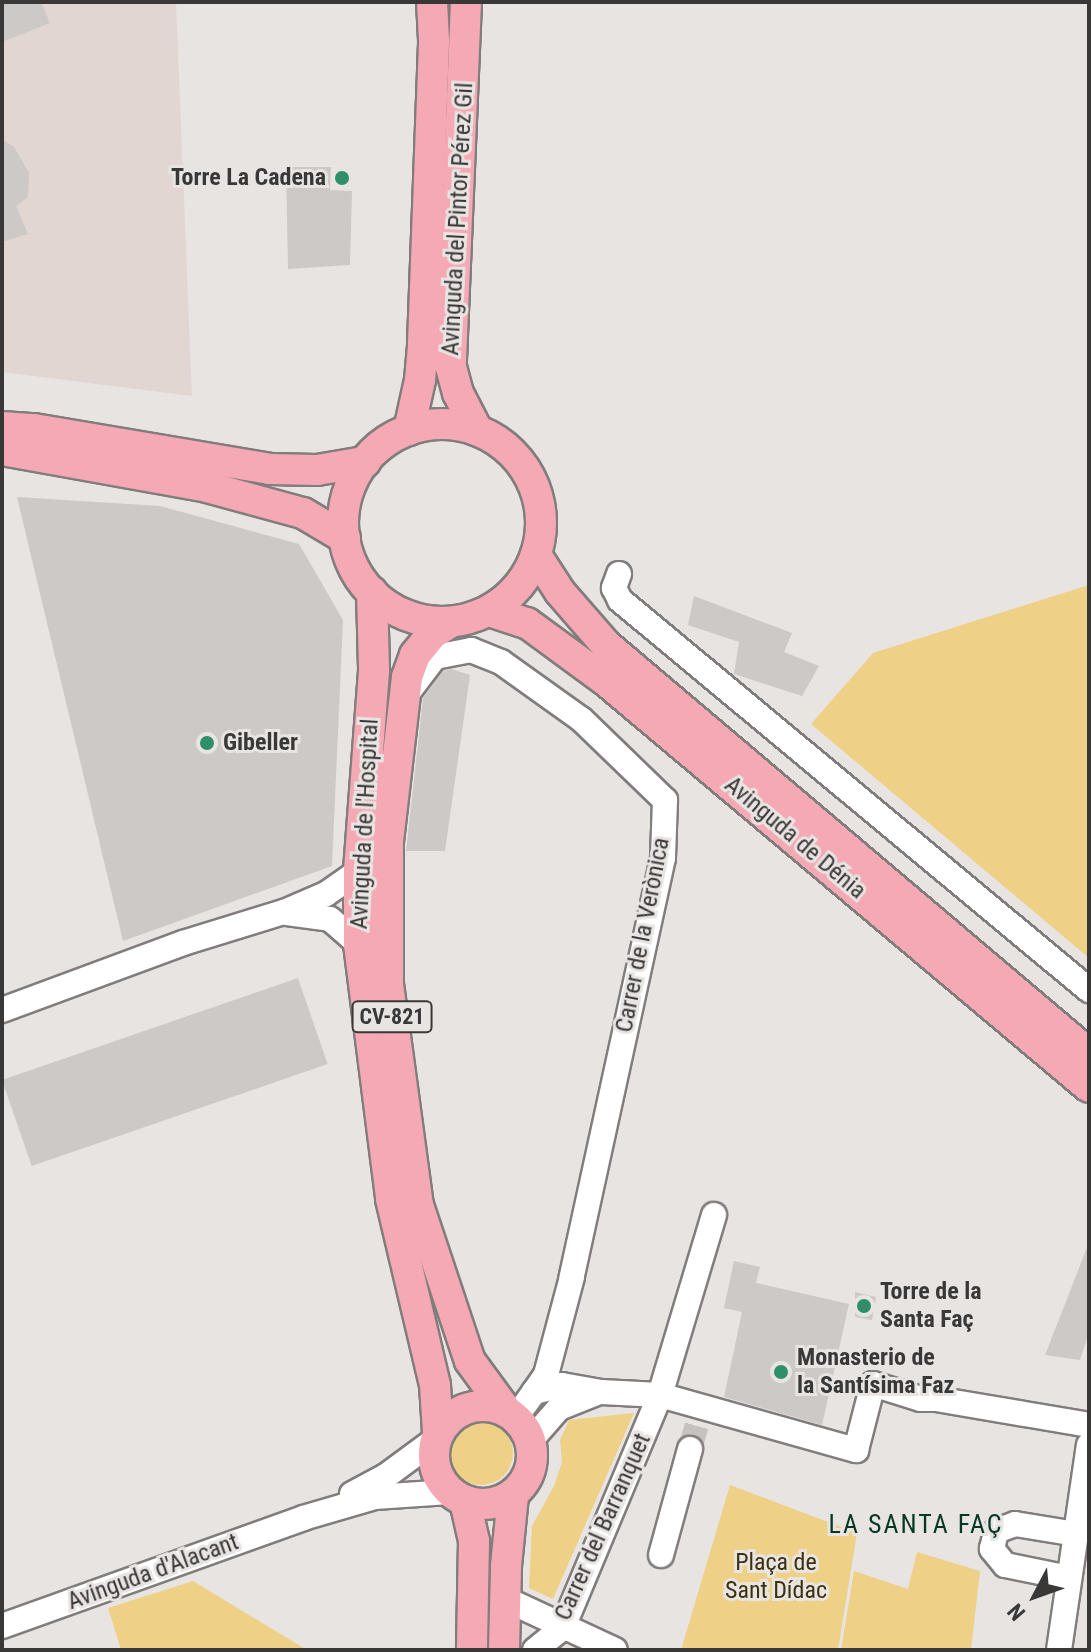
<!DOCTYPE html>
<html>
<head>
<meta charset="utf-8">
<style>
  body { margin:0 }
  #map { position:relative; width:1091px; height:1652px; overflow:hidden; background:#e8e4e2; font-family:"Roboto Condensed",sans-serif }
  div>[style] { position:absolute }
  [style*='--x'] { left:calc(var(--x)*1px); top:calc(var(--y)*1px); width:calc(var(--w)*1px); rotate:calc(var(--a)*1deg) }
  .built>* { inset:0; background:#e2d6d2 }
  .green>* { inset:0; background:#eed086 }
  .round { border-radius:50% }
  .building>* { inset:0; background:#ccc9c6; transform-origin:0 0 }
  .minor-tunnel>* { height:24px; margin-top:-12px; transform-origin:0; background:repeating-linear-gradient(90deg,#c5c2c0 0 24px,transparent 0 36px) }
  .roads { filter:drop-shadow(2px 0 #817d7c) drop-shadow(-2px 0 #817d7c) drop-shadow(0 2px #817d7c) drop-shadow(0 -2px #817d7c) }
  .minor>* { height:24px; margin:-12px; padding:0 12px; transform-origin:12px; border-radius:12px; background:#fff }
  .major>* { height:30px; margin:-15px; padding:0 15px; transform-origin:15px; border-radius:15px; background:#f5a9b4 }
  .major>.ring { margin:-15px; padding:0; box-sizing:content-box; background:none; border:30px solid #f5a9b4; border-radius:50% }
  .dots>* { width:22px; height:22px; translate:-50% -50%; box-sizing:border-box; border:4px solid #e8e4e2; border-radius:50% }
  span { translate:-50% -50%; white-space:nowrap; text-align:center; line-height:1.15; -webkit-text-stroke:6px #e8e4e2; paint-order:stroke }
  .shield-label span { padding:2px 6px; background:#e8e4e2; border:2px solid; border-radius:6px; -webkit-text-stroke-width:0 }
  .shield-label { font-size:22px; color:#3a3837; font-weight:700 }
  .poi-label { font-size:24px; color:#3a3837; font-weight:700 }
  .right { translate:-100% -50%; text-align:right }
  .left { translate:0 -50%; text-align:left }
  .street-label { font-size:24px; color:#3a3837 }
  .park-label { font-size:24px; color:#3d300f }
  .neighbourhood-label { font-size:26px; color:#063725; letter-spacing:2px }
  .frame { position:absolute; inset:0; border:4px solid #3a3837; pointer-events:none }
  .north { position:absolute; left:995px; top:1556px; width:80px; height:80px; -webkit-text-stroke:6px #e8e4e2; paint-order:stroke; rotate:229deg; font-size:22px; font-weight:700; line-height:32px; text-align:center; color:#3a3837 }
  .north::after { content:''; display:block; margin:auto; width:28px; height:36px; background:#3a3837; clip-path:polygon(50% 0,100% 100%,50% 72%,0 100%) }
</style>
</head>
<body>
<div id="map">
  <div class="built">
    <div style="clip-path:polygon(2px 2px,176px 2px,192px 396px,2px 372px)"></div>
  </div>
  <div class="green">
    <div style="clip-path:polygon(1089px 585px,1089px 958px,811px 724px,873px 653px)"></div>
    <div style="clip-path:polygon(634px 1413px,553px 1599px,529px 1588px,532px 1526px,554px 1486px,562px 1462px,560px 1440px,569px 1420px)"></div>
    <div class="round" style="left:449px;top:1421px;width:64px;height:64px"></div>
    <div style="clip-path:polygon(730px 1485px,857px 1533px,838px 1650px,681px 1650px)"></div>
    <div style="clip-path:polygon(917px 1552px,980px 1571px,971px 1650px,841px 1650px,854px 1571px,908px 1589px)"></div>
    <div style="clip-path:polygon(193px 1581px,307px 1650px,121px 1650px,108px 1608px)"></div>
  </div>
  <div class="building">
    <div style="clip-path:polygon(2px 2px,41px 2px,50px 23px,2px 42px)"></div>
    <div style="clip-path:polygon(2px 139px,14px 147px,29px 173px,28px 197px,16px 206px,28px 234px,2px 242px)"></div>
    <div style="clip-path:polygon(286px 167px,331px 167px,330px 190px,352px 191px,350px 265px,288px 269px)"></div>
    <div style="clip-path:polygon(17px 497px,160px 506px,299px 544px,343px 620px,332px 866px,123px 941px)"></div>
    <div style="clip-path:polygon(694px 596px,792px 633px,784px 652px,819px 666px,802px 696px,734px 674px,739px 642px,688px 625px)"></div>
    <div style="clip-path:polygon(452px 669px,470px 675px,445px 851px,406px 851px,423px 698px,443px 671px)"></div>
    <div style="left:298px;top:978px;width:91px;height:313px;rotate:71deg"></div>
    <div style="clip-path:polygon(1088px 1245px,1089px 1332px,1080px 1360px,1045px 1355px)"></div>
    <div style="clip-path:polygon(734px 1261px,760px 1267px,756px 1283px,849px 1304px,822px 1425px,724px 1397px,742px 1312px,724px 1308px)"></div>
    <div style="clip-path:polygon(855px 1292px,876px 1297px,872px 1320px,855px 1317px)"></div>
  </div>
  <div class="minor-tunnel">
    <div style="--x:690;--y:1449;--w:32;--a:-74"></div>
  </div>
  <div class="roads">
    <div class="minor">
      <div style="--x:619;--y:574;--w:15;--a:110"></div>
      <div style="--x:614;--y:588;--w:13;--a:63"></div>
      <div style="--x:620;--y:600;--w:610;--a:39.75"></div>
      <div style="--x:406;--y:695;--w:48;--a:-52.7"></div>
      <div style="--x:435;--y:657;--w:37;--a:-11"></div>
      <div style="--x:471;--y:650;--w:32;--a:22"></div>
      <div style="--x:501;--y:662;--w:98;--a:35.5"></div>
      <div style="--x:581;--y:719;--w:117;--a:44"></div>
      <div style="--x:665;--y:800;--w:58;--a:92"></div>
      <div style="--x:663;--y:858;--w:429;--a:102.3"></div>
      <div style="--x:572;--y:1277;--w:101;--a:104.9"></div>
      <div style="--x:546;--y:1375;--w:21;--a:125"></div>
      <div style="--x:287;--y:913;--w:43;--a:7.9"></div>
      <div style="--x:330;--y:919;--w:38;--a:41"></div>
      <div style="--x:2;--y:1010;--w:193;--a:-20.3"></div>
      <div style="--x:183;--y:943;--w:106;--a:-17.1"></div>
      <div style="--x:284;--y:912;--w:46;--a:-23.2"></div>
      <div style="--x:326;--y:894;--w:40;--a:-34.9"></div>
      <div style="--x:516;--y:1417;--w:31;--a:-54"></div>
      <div style="--x:534;--y:1392;--w:29;--a:-14"></div>
      <div style="--x:562;--y:1385;--w:40;--a:10"></div>
      <div style="--x:601;--y:1392;--w:59;--a:2.9"></div>
      <div style="--x:660;--y:1395;--w:204;--a:15.7"></div>
      <div style="--x:856;--y:1450;--w:68;--a:-75.6"></div>
      <div style="--x:873;--y:1384;--w:50;--a:17.4"></div>
      <div style="--x:921;--y:1399;--w:15;--a:0"></div>
      <div style="--x:936;--y:1399;--w:155;--a:9.6"></div>
      <div style="--x:531;--y:1440;--w:43;--a:-48.8"></div>
      <div style="--x:559;--y:1408;--w:43;--a:-21.8"></div>
      <div style="--x:352;--y:1494;--w:38;--a:-28"></div>
      <div style="--x:386;--y:1476;--w:62;--a:-36.5"></div>
      <div style="--x:661;--y:1555;--w:110;--a:-74.7"></div>
      <div style="--x:1069;--y:1578;--w:65;--a:-168.5"></div>
      <div style="--x:1005;--y:1565;--w:21;--a:-129"></div>
      <div style="--x:992;--y:1549;--w:18;--a:-77"></div>
      <div style="--x:996;--y:1531;--w:20;--a:-20"></div>
      <div style="--x:1015;--y:1524;--w:62;--a:9.3"></div>
      <div style="--x:505;--y:1599;--w:121;--a:24.9"></div>
      <div style="--x:2;--y:1626;--w:320;--a:-19.7"></div>
      <div style="--x:303;--y:1518;--w:75;--a:-16.3"></div>
      <div style="--x:375;--y:1497;--w:74;--a:-3.9"></div>
      <div style="--x:535;--y:1650;--w:36;--a:-39"></div>
      <div style="--x:563;--y:1627;--w:251;--a:-67.3"></div>
      <div style="--x:660;--y:1395;--w:188;--a:-73.3"></div>
      <div style="--x:1059;--y:1650;--w:207;--a:-81.7"></div>
    </div>
    <div class="major">
      <div style="--x:466;--y:2;--w:365;--a:92.4"></div>
      <div style="--x:451;--y:367;--w:27;--a:75"></div>
      <div style="--x:458;--y:393;--w:42;--a:62.8"></div>
      <div class="ring" style="left:343px;top:424px;width:168px;height:168px"></div>
      <div style="--x:2;--y:427;--w:32;--a:4"></div>
      <div style="--x:34;--y:429;--w:239;--a:9.6"></div>
      <div style="--x:270;--y:469;--w:47;--a:1.2"></div>
      <div style="--x:317;--y:470;--w:49;--a:-9.5"></div>
      <div style="--x:409;--y:430;--w:51;--a:-77.6"></div>
      <div style="--x:420;--y:380;--w:37;--a:-85"></div>
      <div style="--x:423;--y:343;--w:303;--a:-87.9"></div>
      <div style="--x:434;--y:40;--w:38;--a:-93"></div>
      <div style="--x:2;--y:450;--w:208;--a:10.2"></div>
      <div style="--x:207;--y:487;--w:99;--a:15.2"></div>
      <div style="--x:303;--y:513;--w:49;--a:30.8"></div>
      <div style="--x:536;--y:555;--w:44;--a:57"></div>
      <div style="--x:560;--y:592;--w:70;--a:49"></div>
      <div style="--x:606;--y:645;--w:633;--a:40.26"></div>
      <div style="--x:372;--y:592;--w:79;--a:88.5"></div>
      <div style="--x:374;--y:671;--w:201;--a:94.3"></div>
      <div style="--x:359;--y:871;--w:73;--a:90"></div>
      <div style="--x:359;--y:944;--w:257;--a:82.8"></div>
      <div style="--x:391;--y:1199;--w:191;--a:76.7"></div>
      <div style="--x:435;--y:1385;--w:48;--a:86.4"></div>
      <div style="--x:489;--y:611;--w:40;--a:18"></div>
      <div style="--x:527;--y:623;--w:97;--a:36.2"></div>
      <div style="--x:605;--y:680;--w:632;--a:40.06"></div>
      <div style="--x:451;--y:622;--w:22;--a:148"></div>
      <div style="--x:432;--y:634;--w:27;--a:129"></div>
      <div style="--x:415;--y:655;--w:23;--a:110"></div>
      <div style="--x:407;--y:677;--w:165;--a:96.6"></div>
      <div style="--x:388;--y:841;--w:143;--a:90"></div>
      <div style="--x:388;--y:984;--w:223;--a:82.3"></div>
      <div style="--x:418;--y:1205;--w:164;--a:71.6"></div>
      <div style="--x:470;--y:1361;--w:59;--a:53.9"></div>
      <div class="ring" style="left:434px;top:1406px;width:68px;height:68px"></div>
      <div style="--x:465;--y:1501;--w:41;--a:77.3"></div>
      <div style="--x:474;--y:1541;--w:109;--a:91.1"></div>
      <div style="--x:504;--y:1650;--w:84;--a:-88.6"></div>
      <div style="--x:506;--y:1566;--w:70;--a:-84.3"></div>
    </div>
  </div>
  <div class="dots">
    <div style="left:342px;top:178px;background:#2e8f69"></div>
    <div style="left:207px;top:743px;background:#2e8f69"></div>
    <div style="left:864px;top:1306px;background:#2e8f69"></div>
    <div style="left:781px;top:1372px;background:#2e8f69"></div>
  </div>
  <div class="shield-label">
    <span style="left:392px;top:1017px">CV-821</span>
  </div>
  <div class="poi-label">
    <span class="right" style="left:326px;top:178px">Torre La Cadena</span>
    <span class="left" style="left:223px;top:743px">Gibeller</span>
    <span class="left" style="left:880px;top:1306px">Torre de la<br>Santa Faç</span>
    <span class="left" style="left:797px;top:1372px">Monasterio de<br>la Santísima Faz</span>
  </div>
  <div class="street-label">
    <span style="left:458px;top:219px;rotate:-87deg">Avinguda del Pintor Pérez Gil</span>
    <span style="left:365px;top:824px;rotate:-87deg">Avinguda de l'Hospital</span>
    <span style="left:795px;top:838px;rotate:40deg">Avinguda de Dénia</span>
    <span style="left:643px;top:935px;rotate:-79deg">Carrer de la Verònica</span>
    <span style="left:603px;top:1527px;rotate:-66deg">Carrer del Barranquet</span>
    <span style="left:153px;top:1572px;rotate:-20deg">Avinguda d'Alacant</span>
  </div>
  <div class="park-label">
    <span style="left:776px;top:1577px">Plaça de<br>Sant Dídac</span>
  </div>
  <div class="neighbourhood-label">
    <span style="left:916px;top:1525px">LA SANTA FAÇ</span>
  </div>
  <div class="frame"></div>
  <div class="north">N</div>
</div>
</body>
</html>
